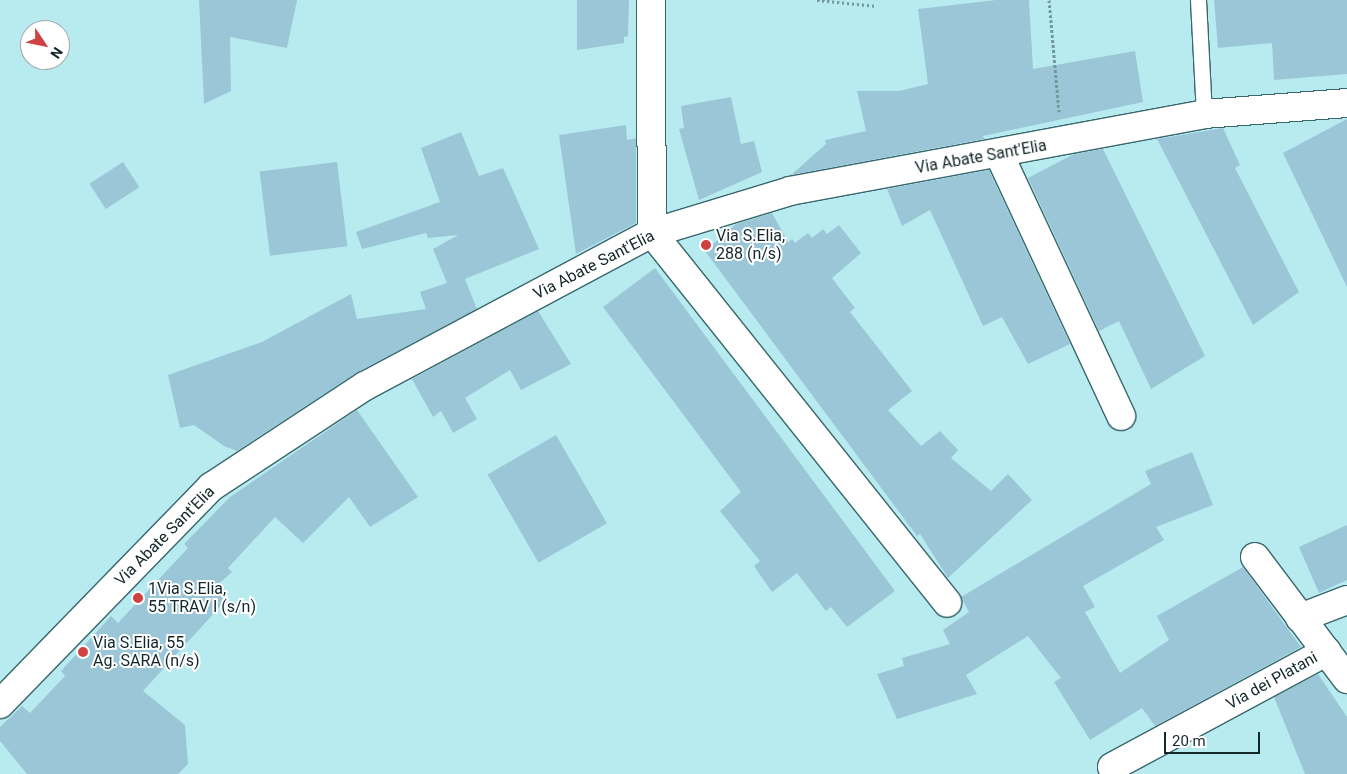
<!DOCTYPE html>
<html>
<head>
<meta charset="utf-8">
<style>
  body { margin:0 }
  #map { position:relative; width:1347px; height:774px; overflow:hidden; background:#b8ebf0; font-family:Roboto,sans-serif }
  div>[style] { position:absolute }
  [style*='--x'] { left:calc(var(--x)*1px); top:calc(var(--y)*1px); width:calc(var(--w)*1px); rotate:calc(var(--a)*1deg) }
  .building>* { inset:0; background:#9bc6d8; transform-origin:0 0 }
  .path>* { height:3px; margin-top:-1.5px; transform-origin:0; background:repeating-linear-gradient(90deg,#72989b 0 2.5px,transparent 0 5px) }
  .roads { filter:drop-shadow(1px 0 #38676c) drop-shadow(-1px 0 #38676c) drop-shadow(0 1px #38676c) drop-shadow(0 -1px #38676c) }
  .lane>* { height:15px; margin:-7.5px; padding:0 7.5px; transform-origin:7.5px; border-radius:7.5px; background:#fff }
  .street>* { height:28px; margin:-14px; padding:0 14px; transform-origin:14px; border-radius:14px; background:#fff }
  .dots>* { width:14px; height:14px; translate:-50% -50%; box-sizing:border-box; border:2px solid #fff; border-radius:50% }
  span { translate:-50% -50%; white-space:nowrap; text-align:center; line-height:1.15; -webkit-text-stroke:4px #fff; paint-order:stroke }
  .street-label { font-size:16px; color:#132729 }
  .poi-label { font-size:16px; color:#132729 }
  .left { translate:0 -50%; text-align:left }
  .north { position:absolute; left:20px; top:20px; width:50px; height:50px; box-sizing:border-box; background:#fff; border:1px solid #a1a9a9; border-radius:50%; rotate:124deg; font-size:14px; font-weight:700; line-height:20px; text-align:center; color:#132729 }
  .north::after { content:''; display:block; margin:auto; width:18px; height:22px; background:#d04141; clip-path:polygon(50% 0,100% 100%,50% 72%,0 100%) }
  .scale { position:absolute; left:1164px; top:732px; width:96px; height:22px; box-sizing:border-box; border:2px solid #132729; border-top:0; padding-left:6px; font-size:15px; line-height:18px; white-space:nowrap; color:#132729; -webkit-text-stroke:4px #fff; paint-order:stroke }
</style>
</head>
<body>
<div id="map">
  <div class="building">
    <div style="clip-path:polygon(199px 0,297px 0,287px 48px,230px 37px,231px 91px,204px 104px)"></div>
    <div style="clip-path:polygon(577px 0,629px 0,628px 36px,624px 37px,624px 43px,577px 50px)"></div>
    <div style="clip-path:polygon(996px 0,1029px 0,1033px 69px,1135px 51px,1143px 102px,983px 136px,984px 139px,791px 175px,826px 144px,825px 140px,866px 131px,857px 91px,899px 91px,928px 84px,918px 9px)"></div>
    <div style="clip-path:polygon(1214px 0,1347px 0,1347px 74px,1274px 80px,1272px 43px,1218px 48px)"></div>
    <div style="clip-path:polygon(731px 97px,741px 144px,754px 141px,762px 172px,699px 200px,679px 129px,684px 128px,681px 106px)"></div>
    <div style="clip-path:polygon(1347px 119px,1347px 287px,1283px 153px)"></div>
    <div style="clip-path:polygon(626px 125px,627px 140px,636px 138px,636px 223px,576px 254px,559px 135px)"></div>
    <div style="clip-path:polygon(1223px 128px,1240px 165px,1235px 168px,1299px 292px,1253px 325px,1157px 139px)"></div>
    <div style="clip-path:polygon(461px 132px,479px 176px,503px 168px,539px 249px,465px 279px,477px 309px,356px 373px,237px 451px,224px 446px,194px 425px,180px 428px,168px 375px,262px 342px,351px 294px,357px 319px,426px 309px,420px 292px,447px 283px,433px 249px,458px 235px,428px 238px,426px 233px,362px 249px,356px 232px,440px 202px,421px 148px)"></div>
    <div style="clip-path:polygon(1103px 149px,1205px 356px,1151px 389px,1119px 321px,1099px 331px,1028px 178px,1074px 154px)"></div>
    <div style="left:123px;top:162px;width:30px;height:40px;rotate:57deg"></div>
    <div style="left:337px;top:162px;width:85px;height:78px;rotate:83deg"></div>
    <div style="clip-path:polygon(989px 170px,1070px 344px,1028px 364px,1002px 317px,983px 326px,930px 210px,902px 226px,887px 189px)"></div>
    <div style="clip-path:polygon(772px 213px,788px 242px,792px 239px,795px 243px,808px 233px,812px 238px,823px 229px,827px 234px,839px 225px,861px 253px,832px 278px,855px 308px,850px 312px,912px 391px,888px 410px,921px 446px,940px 431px,958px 450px,951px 458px,991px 491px,1008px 474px,1032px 500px,948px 578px,920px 534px,917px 536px,705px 251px,736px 224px)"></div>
    <div style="clip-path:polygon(655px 268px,895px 591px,847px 627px,831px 607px,826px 611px,797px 573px,772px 592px,754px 566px,760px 561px,720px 511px,741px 492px,603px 307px)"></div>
    <div style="clip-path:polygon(538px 311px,571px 364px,521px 390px,510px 370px,465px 398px,477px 419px,453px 433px,441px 411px,433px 417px,412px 379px)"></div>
    <div style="clip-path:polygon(357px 410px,418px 497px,370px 527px,349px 497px,303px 543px,275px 517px,228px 568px,232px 572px,214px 588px,226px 600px,143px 691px,185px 725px,188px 764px,178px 774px,27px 774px,0 741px,0 727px,22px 706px,30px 713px,65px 676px,61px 671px,111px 616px,118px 623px,188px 548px,184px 544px,230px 497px)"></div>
    <div style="left:556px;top:435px;width:102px;height:79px;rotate:60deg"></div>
    <div style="clip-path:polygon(1192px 452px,1213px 505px,1156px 527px,1164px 540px,1083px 586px,1095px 607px,1085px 612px,1120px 673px,1169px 640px,1157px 616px,1243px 567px,1301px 647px,1155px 726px,1142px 708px,1090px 740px,1054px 682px,1061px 678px,1028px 636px,966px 675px,977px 694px,897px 719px,877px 674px,904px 666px,902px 658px,950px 644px,943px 630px,969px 612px,961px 597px,1151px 484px,1145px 471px)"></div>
    <div style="clip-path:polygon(1347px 525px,1347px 580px,1319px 593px,1299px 547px)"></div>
    <div style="clip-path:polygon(1318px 674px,1347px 717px,1347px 774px,1305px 774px,1274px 697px)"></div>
  </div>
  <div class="path">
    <div style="--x:817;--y:0;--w:60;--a:5.7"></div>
    <div style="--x:1049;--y:0;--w:112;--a:84.9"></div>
  </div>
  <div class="roads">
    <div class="lane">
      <div style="--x:1198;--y:0;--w:114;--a:87"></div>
    </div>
    <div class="street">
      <div style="--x:651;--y:0;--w:233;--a:89.8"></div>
      <div style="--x:652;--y:233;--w:473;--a:51.4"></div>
      <div style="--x:999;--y:154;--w:289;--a:65"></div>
      <div style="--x:1255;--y:557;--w:153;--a:53"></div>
      <div style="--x:1300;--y:618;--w:50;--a:-21"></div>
      <div style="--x:0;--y:704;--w:303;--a:-45.8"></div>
      <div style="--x:211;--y:487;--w:184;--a:-33.3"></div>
      <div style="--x:365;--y:386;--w:325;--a:-28.1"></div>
      <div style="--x:652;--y:233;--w:144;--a:-16.9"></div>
      <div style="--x:790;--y:191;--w:421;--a:-10.5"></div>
      <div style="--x:1204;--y:114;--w:143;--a:-4.4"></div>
      <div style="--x:1112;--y:767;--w:244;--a:-28.3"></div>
    </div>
  </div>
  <div class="dots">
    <div style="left:706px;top:245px;background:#d04141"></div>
    <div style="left:138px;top:598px;background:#d04141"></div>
    <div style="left:83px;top:652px;background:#d04141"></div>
  </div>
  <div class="street-label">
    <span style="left:981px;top:157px;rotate:-10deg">Via Abate Sant'Elia</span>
    <span style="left:594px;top:265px;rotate:-27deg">Via Abate Sant'Elia</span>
    <span style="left:165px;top:536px;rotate:-45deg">Via Abate Sant'Elia</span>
    <span style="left:1272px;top:681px;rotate:-29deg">Via dei Platani</span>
  </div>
  <div class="poi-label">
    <span class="left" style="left:716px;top:245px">Via S.Elia,<br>288 (n/s)</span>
    <span class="left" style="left:148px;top:598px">1Via S.Elia,<br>55 TRAV I (s/n)</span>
    <span class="left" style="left:93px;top:652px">Via S.Elia, 55<br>Ag. SARA (n/s)</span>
  </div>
  <div class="north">N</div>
  <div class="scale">20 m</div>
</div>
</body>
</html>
